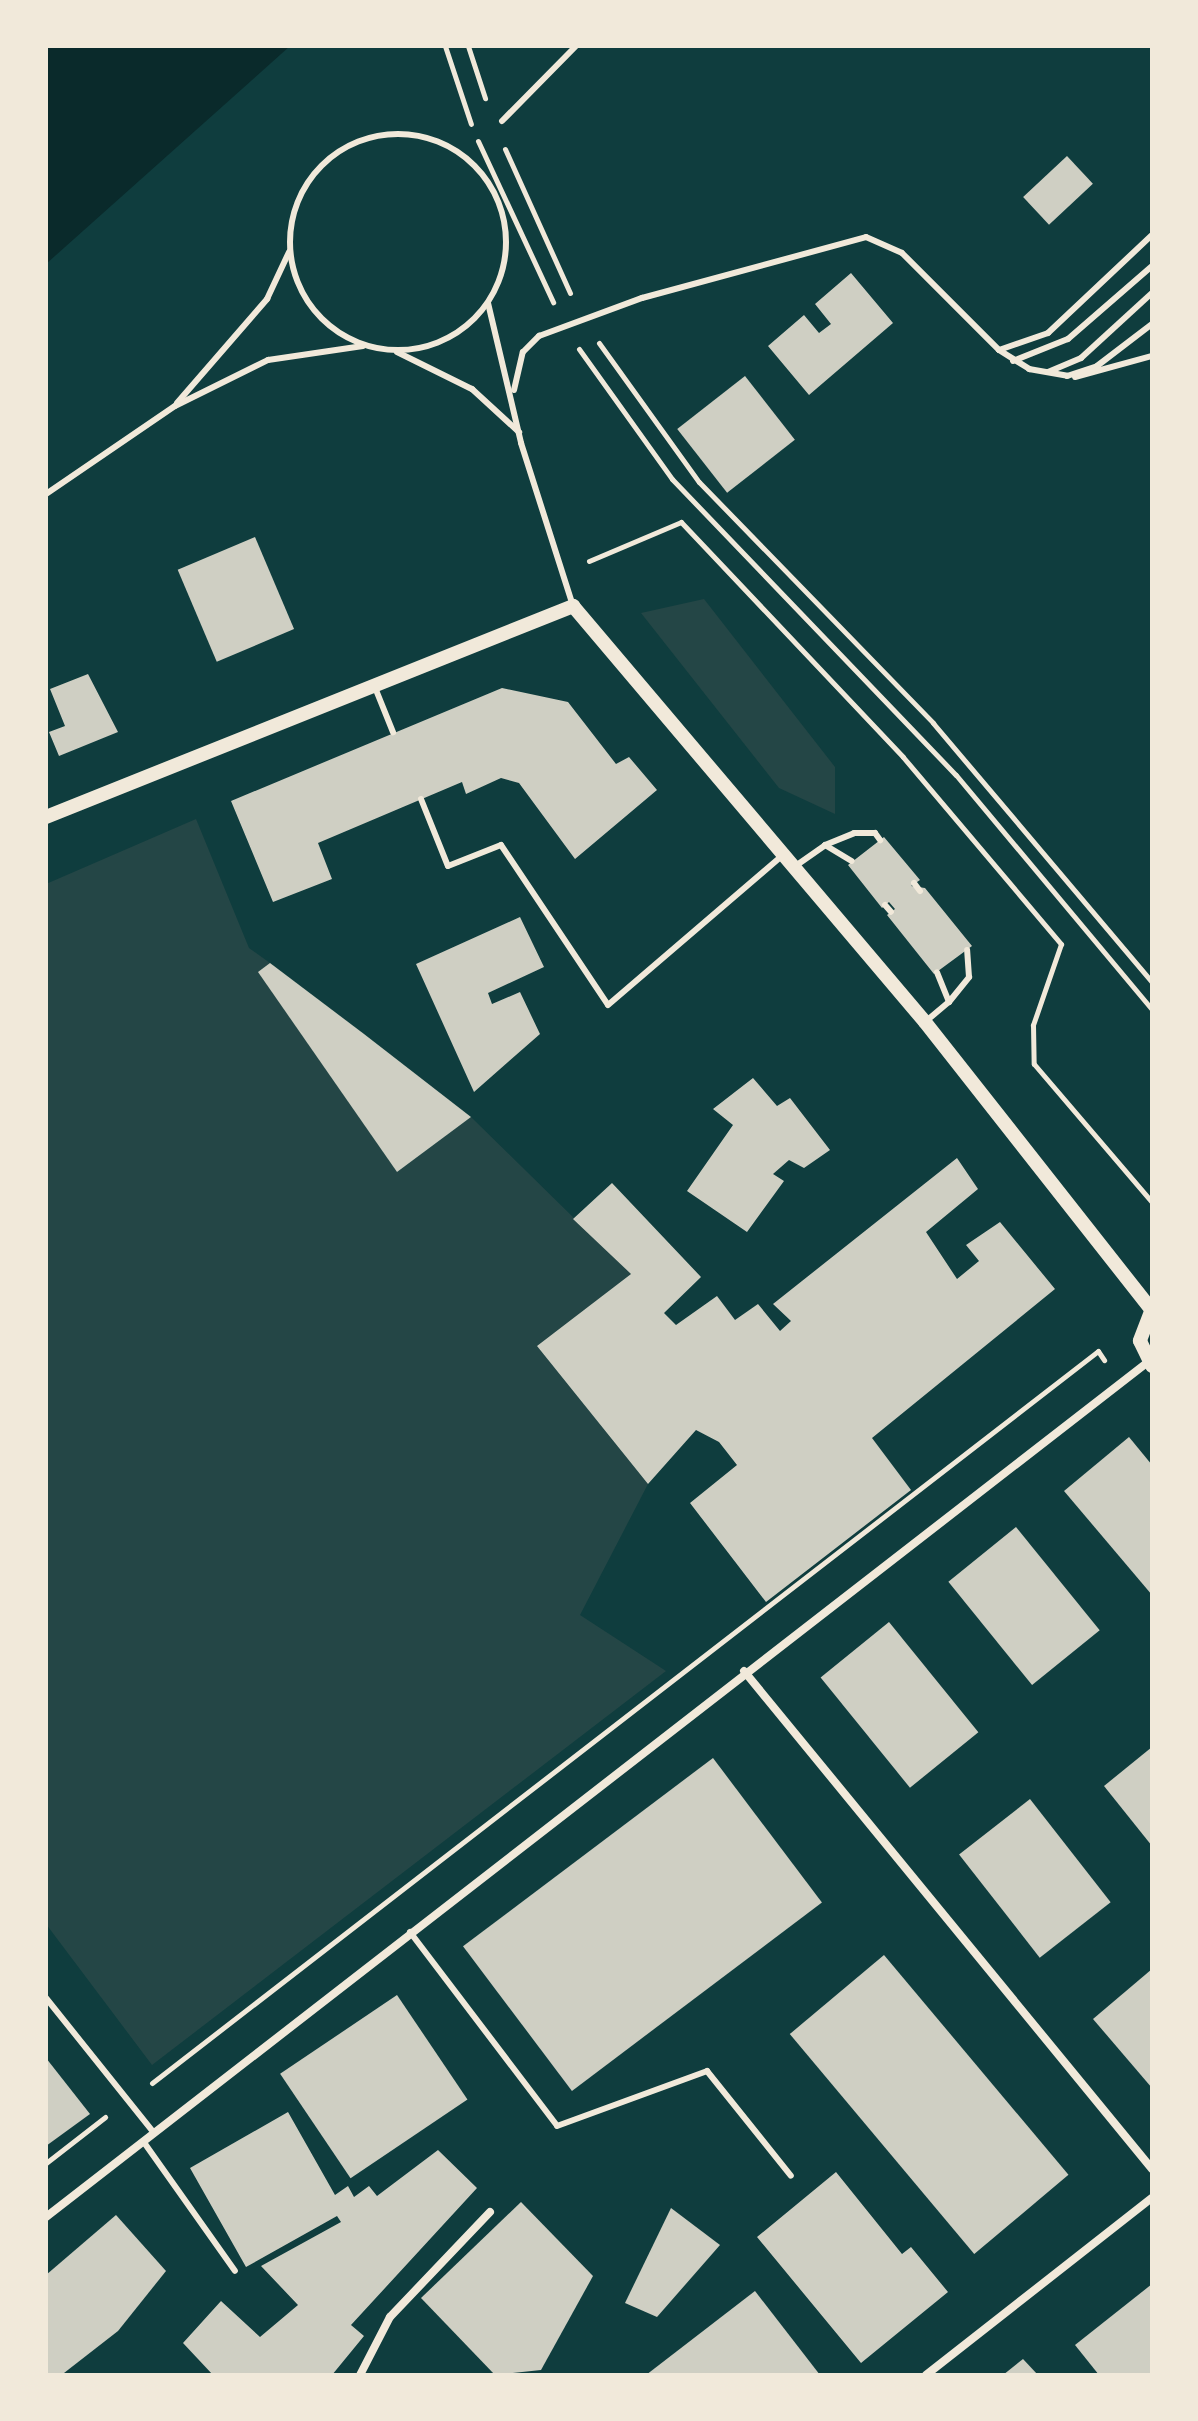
<!DOCTYPE html>
<html>
<head>
<meta charset="utf-8">
<style>
  body { margin:0 }
  #map { position:relative; width:1198px; height:2421px; overflow:hidden; background:#0f3d3e; font-family:Inter,sans-serif }
  div>[style] { position:absolute }
  [style*='--x'] { left:calc(var(--x)*1px); top:calc(var(--y)*1px); width:calc(var(--w)*1px); rotate:calc(var(--a)*1deg) }
  .green>* { inset:0; background:#244646 }
  .water>* { inset:0; background:#0a2a2b }
  .building>* { inset:0; background:#cfcfc3; transform-origin:0 0 }
  .path>* { height:5px; margin:-2.5px; padding:0 2.5px; transform-origin:2.5px; border-radius:2.5px; background:#f1e9da }
  .service>* { height:6px; margin:-3px; padding:0 3px; transform-origin:3px; border-radius:3px; background:#f1e9da }
  .service>.ring { margin:-3px; padding:0; box-sizing:content-box; background:none; border:6px solid #f1e9da; border-radius:50% }
  .minor>* { height:8px; margin:-4px; padding:0 4px; transform-origin:4px; border-radius:4px; background:#f1e9da }
  .tertiary>* { height:14px; margin:-7px; padding:0 7px; transform-origin:7px; border-radius:7px; background:#f1e9da }
  span { translate:-50% -50%; white-space:nowrap; text-align:center; line-height:1.15; -webkit-text-stroke:6px #f1e9da; paint-order:stroke }
  .frame { position:absolute; inset:0; border:48px solid #f1e9da; pointer-events:none }
</style>
</head>
<body>
<div id="map">
  <div class="green">
    <div style="clip-path:polygon(704px 599px,835px 767px,835px 814px,779px 788px,641px 613px)"></div>
    <div style="clip-path:polygon(196px 819px,249px 948px,270px 963px,259px 972px,397px 1172px,471px 1117px,631px 1274px,538px 1347px,648px 1484px,580px 1615px,666px 1671px,152px 2065px,46px 1924px,46px 884px)"></div>
  </div>
  <div class="water">
    <div style="clip-path:polygon(46px 46px,290px 46px,46px 264px)"></div>
  </div>
  <div class="building">
    <div style="left:1067px;top:156px;width:38px;height:60px;rotate:47deg"></div>
    <div style="clip-path:polygon(851px 273px,893px 323px,809px 395px,768px 346px,804px 315px,819px 333px,831px 324px,815px 304px)"></div>
    <div style="left:745px;top:376px;width:81px;height:86px;rotate:52deg"></div>
    <div style="left:255px;top:537px;width:100px;height:84px;rotate:67deg"></div>
    <div style="clip-path:polygon(88px 674px,118px 732px,59px 756px,49px 732px,65px 726px,50px 689px)"></div>
    <div style="clip-path:polygon(502px 688px,568px 702px,616px 764px,629px 757px,657px 790px,575px 859px,519px 783px,501px 778px,466px 794px,462px 782px,318px 843px,332px 879px,273px 902px,231px 801px)"></div>
    <div style="clip-path:polygon(884px 837px,920px 880px,911px 886px,925px 888px,972px 946px,934px 974px,887px 915px,895px 909px,889px 902px,882px 908px,848px 865px)"></div>
    <div style="clip-path:polygon(520px 917px,544px 967px,488px 993px,492px 1004px,520px 992px,540px 1034px,474px 1092px,416px 964px)"></div>
    <div style="clip-path:polygon(270px 963px,364px 1034px,471px 1117px,397px 1172px,258px 972px)"></div>
    <div style="clip-path:polygon(753px 1078px,777px 1106px,790px 1098px,830px 1150px,804px 1168px,789px 1160px,773px 1174px,784px 1181px,747px 1232px,687px 1191px,733px 1125px,713px 1109px)"></div>
    <div style="clip-path:polygon(957px 1158px,978px 1189px,926px 1232px,957px 1279px,979px 1261px,966px 1245px,1000px 1222px,1055px 1289px,872px 1438px,911px 1490px,766px 1602px,690px 1503px,737px 1465px,719px 1442px,696px 1430px,648px 1484px,537px 1346px,631px 1274px,573px 1219px,612px 1183px,701px 1277px,664px 1313px,676px 1325px,717px 1296px,735px 1320px,758px 1304px,780px 1331px,791px 1321px,773px 1304px)"></div>
    <div style="clip-path:polygon(1129px 1437px,1152px 1465px,1152px 1595px,1064px 1491px)"></div>
    <div style="left:1016px;top:1527px;width:133px;height:87px;rotate:51deg"></div>
    <div style="left:889px;top:1622px;width:142px;height:88px;rotate:51deg"></div>
    <div style="clip-path:polygon(1152px 1747px,1152px 1846px,1104px 1786px)"></div>
    <div style="left:713px;top:1758px;width:181px;height:313px;rotate:53deg"></div>
    <div style="left:1030px;top:1799px;width:131px;height:90px;rotate:52deg"></div>
    <div style="left:884px;top:1955px;width:287px;height:123px;rotate:50deg"></div>
    <div style="clip-path:polygon(1152px 1969px,1152px 2088px,1093px 2019px)"></div>
    <div style="left:397px;top:1995px;width:126px;height:141px;rotate:56deg"></div>
    <div style="clip-path:polygon(46px 2058px,90px 2114px,46px 2146px)"></div>
    <div style="clip-path:polygon(288px 2112px,335px 2195px,348px 2186px,354px 2197px,369px 2186px,377px 2196px,438px 2150px,477px 2188px,351px 2325px,364px 2336px,332px 2375px,213px 2375px,183px 2343px,221px 2301px,260px 2337px,298px 2305px,261px 2266px,341px 2222px,337px 2216px,246px 2267px,190px 2168px)"></div>
    <div style="clip-path:polygon(836px 2172px,902px 2254px,911px 2247px,948px 2292px,861px 2363px,757px 2237px)"></div>
    <div style="clip-path:polygon(521px 2202px,593px 2276px,541px 2370px,495px 2375px,421px 2298px)"></div>
    <div style="clip-path:polygon(671px 2208px,720px 2245px,657px 2317px,625px 2303px)"></div>
    <div style="clip-path:polygon(116px 2215px,166px 2271px,118px 2331px,64px 2373px,46px 2373px,46px 2275px)"></div>
    <div style="clip-path:polygon(1152px 2284px,1152px 2375px,1099px 2375px,1075px 2345px)"></div>
    <div style="clip-path:polygon(755px 2291px,820px 2375px,646px 2375px)"></div>
    <div style="clip-path:polygon(1023px 2359px,1038px 2375px,1003px 2375px)"></div>
  </div>
  <div class="path">
    <div style="--x:445;--y:46;--w:82;--a:71.6"></div>
    <div style="--x:468;--y:46;--w:55;--a:71.9"></div>
    <div style="--x:478;--y:141;--w:178;--a:65"></div>
    <div style="--x:505;--y:149;--w:158;--a:65.7"></div>
    <div style="--x:599;--y:343;--w:171;--a:54.3"></div>
    <div style="--x:699;--y:482;--w:336;--a:45.8"></div>
    <div style="--x:933;--y:723;--w:339;--a:49.8"></div>
    <div style="--x:579;--y:349;--w:160;--a:54.4"></div>
    <div style="--x:672;--y:479;--w:410;--a:46.2"></div>
    <div style="--x:956;--y:775;--w:305;--a:50.1"></div>
    <div style="--x:589;--y:561;--w:100;--a:-23"></div>
    <div style="--x:681;--y:522;--w:323;--a:46.6"></div>
    <div style="--x:903;--y:757;--w:245;--a:49.8"></div>
    <div style="--x:1061;--y:944;--w:86;--a:109.1"></div>
    <div style="--x:1033;--y:1025;--w:39;--a:89"></div>
    <div style="--x:1034;--y:1064;--w:182;--a:49.5"></div>
    <div style="--x:152;--y:2083;--w:1196;--a:-37.73"></div>
    <div style="--x:1098;--y:1351;--w:11;--a:56"></div>
    <div style="--x:46;--y:2163;--w:75;--a:-37.9"></div>
  </div>
  <div class="service">
    <div style="--x:502;--y:121;--w:105;--a:-45.4"></div>
    <div class="ring" style="left:290px;top:134px;width:210px;height:210px"></div>
    <div style="--x:488;--y:303;--w:144;--a:76.7"></div>
    <div style="--x:521;--y:443;--w:171;--a:72.3"></div>
    <div style="--x:999;--y:350;--w:52;--a:-19.1"></div>
    <div style="--x:1048;--y:333;--w:143;--a:-43.3"></div>
    <div style="--x:397;--y:352;--w:84;--a:26.3"></div>
    <div style="--x:472;--y:389;--w:64;--a:42.5"></div>
    <div style="--x:1013;--y:361;--w:59;--a:-21.8"></div>
    <div style="--x:1068;--y:339;--w:111;--a:-41"></div>
    <div style="--x:1048;--y:372;--w:36;--a:-23"></div>
    <div style="--x:1081;--y:358;--w:96;--a:-42.5"></div>
    <div style="--x:1075;--y:377;--w:80;--a:-15.3"></div>
    <div style="--x:514;--y:390;--w:39;--a:-77"></div>
    <div style="--x:523;--y:352;--w:23;--a:-45"></div>
    <div style="--x:539;--y:336;--w:110;--a:-20.3"></div>
    <div style="--x:642;--y:298;--w:232;--a:-15.2"></div>
    <div style="--x:866;--y:237;--w:39;--a:24"></div>
    <div style="--x:902;--y:253;--w:137;--a:45"></div>
    <div style="--x:999;--y:350;--w:36;--a:32"></div>
    <div style="--x:1029;--y:369;--w:39;--a:10"></div>
    <div style="--x:1067;--y:376;--w:32;--a:-18"></div>
    <div style="--x:1097;--y:366;--w:69;--a:-37.4"></div>
    <div style="--x:177;--y:403;--w:138;--a:-49.1"></div>
    <div style="--x:267;--y:299;--w:52;--a:-64.9"></div>
    <div style="--x:46;--y:494;--w:156;--a:-34.3"></div>
    <div style="--x:175;--y:406;--w:104;--a:-26.3"></div>
    <div style="--x:268;--y:360;--w:96;--a:-8.4"></div>
    <div style="--x:374;--y:685;--w:51;--a:68"></div>
    <div style="--x:421;--y:799;--w:72;--a:68.1"></div>
    <div style="--x:448;--y:866;--w:57;--a:-21.6"></div>
    <div style="--x:501;--y:845;--w:192;--a:56.2"></div>
    <div style="--x:608;--y:1005;--w:230;--a:-40.6"></div>
    <div style="--x:825;--y:845;--w:31;--a:-22"></div>
    <div style="--x:854;--y:833;--w:21;--a:0"></div>
    <div style="--x:875;--y:833;--w:9;--a:54"></div>
    <div style="--x:794;--y:867;--w:38;--a:-35"></div>
    <div style="--x:825;--y:845;--w:31;--a:31"></div>
    <div style="--x:914;--y:883;--w:10;--a:53"></div>
    <div style="--x:885;--y:905;--w:9;--a:49"></div>
    <div style="--x:949;--y:1002;--w:32;--a:-51"></div>
    <div style="--x:969;--y:977;--w:27;--a:-94"></div>
    <div style="--x:925;--y:1022;--w:31;--a:-40"></div>
    <div style="--x:949;--y:1002;--w:32;--a:-112"></div>
    <div style="--x:410;--y:1932;--w:243;--a:52.8"></div>
    <div style="--x:557;--y:2126;--w:160;--a:-20.1"></div>
    <div style="--x:707;--y:2071;--w:134;--a:51.3"></div>
    <div style="--x:46;--y:1998;--w:173;--a:51.3"></div>
    <div style="--x:143;--y:2141;--w:159;--a:54.7"></div>
  </div>
  <div class="minor">
    <div style="--x:744;--y:1671;--w:644;--a:50.67"></div>
    <div style="--x:46;--y:2217;--w:1395;--a:-37.81"></div>
    <div style="--x:360;--y:2375;--w:65;--a:-62.7"></div>
    <div style="--x:390;--y:2317;--w:145;--a:-46.4"></div>
    <div style="--x:926;--y:2375;--w:287;--a:-38.1"></div>
  </div>
  <div class="tertiary">
    <div style="--x:46;--y:817;--w:568;--a:-21.82"></div>
    <div style="--x:573;--y:606;--w:545;--a:49.76"></div>
    <div style="--x:925;--y:1022;--w:367;--a:51.8"></div>
    <div style="--x:1152;--y:1309;--w:34;--a:111"></div>
    <div style="--x:1140;--y:1341;--w:28;--a:64"></div>
  </div>
  <div class="frame"></div>
</div>
</body>
</html>
